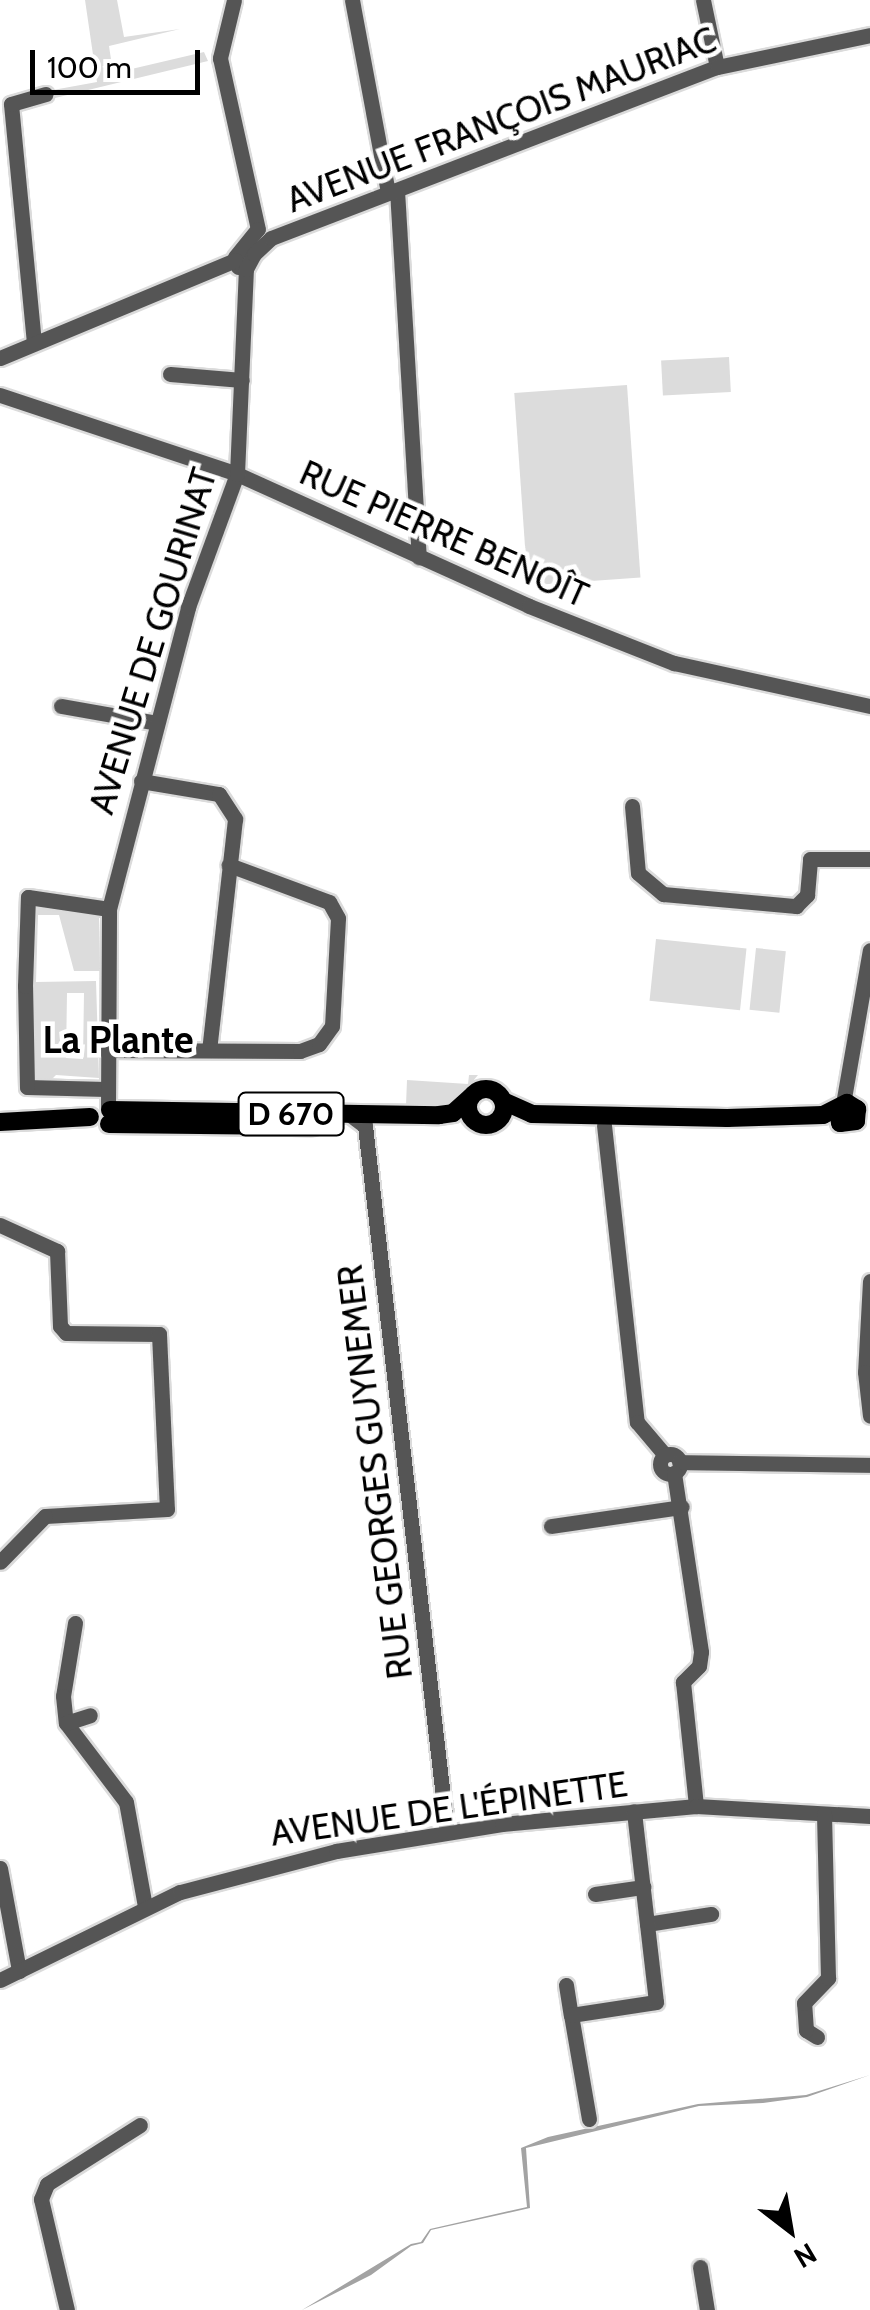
<!DOCTYPE html>
<html>
<head>
<meta charset="utf-8">
<style>
  body { margin:0 }
  #map { position:relative; width:870px; height:2310px; overflow:hidden; background:#fff; font-family:Cabin,sans-serif }
  div>[style] { position:absolute }
  [style*='--x'] { left:calc(var(--x)*1px); top:calc(var(--y)*1px); width:calc(var(--w)*1px); rotate:calc(var(--a)*1deg) }
  .green>* { inset:0; background:#dcdcdc; transform-origin:0 0 }
  .water>* { inset:0; background:#a3a3a3 }
  .roads { filter:drop-shadow(2px 0 #dbdbdb) drop-shadow(-2px 0 #dbdbdb) drop-shadow(0 2px #dbdbdb) drop-shadow(0 -2px #dbdbdb) }
  .minor>* { height:15px; margin:-7.5px; padding:0 7.5px; transform-origin:7.5px; border-radius:7.5px; background:#555 }
  .minor>.ring { margin:-7.5px; padding:0; box-sizing:content-box; background:none; border:15px solid #555; border-radius:50% }
  .major>* { height:18px; margin:-9px; padding:0 9px; transform-origin:9px; border-radius:9px; background:#000 }
  .major>.ring { margin:-9px; padding:0; box-sizing:content-box; background:none; border:18px solid #000; border-radius:50% }
  span { translate:-50% -50%; white-space:nowrap; text-align:center; line-height:1.15; -webkit-text-stroke:9px #fff; paint-order:stroke }
  .shield-label span { padding:2px 8px; background:#fff; border:2px solid; border-radius:8px; -webkit-text-stroke-width:0 }
  .shield-label { font-size:32px; color:#000; font-weight:700 }
  .street-label { font-size:35px; color:#000 }
  .neighbourhood-label { font-size:38px; color:#000; font-weight:700 }
  .north { position:absolute; left:740px; top:2180px; width:100px; height:100px; -webkit-text-stroke:8px #fff; paint-order:stroke; rotate:149deg; font-size:28px; font-weight:700; line-height:40px; text-align:center; color:#000 }
  .north::after { content:''; display:block; margin:auto; width:35px; height:45px; background:#000; clip-path:polygon(50% 0,100% 100%,50% 72%,0 100%) }
  .scale { position:absolute; left:30px; top:50px; width:170px; height:45px; box-sizing:border-box; border:5px solid #000; border-top:0; padding-left:12px; font-size:30px; line-height:35px; white-space:nowrap; color:#000; -webkit-text-stroke:8px #fff; paint-order:stroke }
</style>
</head>
<body>
<div id="map">
  <div class="green">
    <div style="clip-path:polygon(85px 0,117px 0,124px 37px,180px 29px,109px 46px,112px 66px,123px 71px,204px 52px,208px 61px,55px 98px,53px 90px,97px 82px)"></div>
    <div style="left:729px;top:357px;width:35px;height:68px;rotate:87deg"></div>
    <div style="left:627px;top:385px;width:193px;height:113px;rotate:86deg"></div>
    <div style="clip-path:polygon(evenodd,39px 902px,99px 918px,100px 971px,74px 971px,59px 915px,38px 915px,36px 982px,96px 981px,99px 1078px,56px 1075px,48px 1083px,31px 1076px,33px 907px,39px 902px,67px 993px,84px 993px,83px 1059px,66px 1058px,67px 993px)"></div>
    <div style="left:656px;top:939px;width:91px;height:62px;rotate:6deg"></div>
    <div style="left:756px;top:948px;width:30px;height:62px;rotate:6deg"></div>
    <div style="clip-path:polygon(469px 1075px,478px 1075px,452px 1106px,406px 1105px,407px 1080px,468px 1084px)"></div>
  </div>
  <div class="water">
    <div style="clip-path:polygon(870px 2075px,807px 2097px,763px 2103px,699px 2106px,526px 2148px,530px 2208px,431px 2230px,423px 2243px,411px 2246px,371px 2275px,302px 2310px,411px 2244px,421px 2242px,430px 2229px,527px 2207px,521px 2148px,548px 2137px,698px 2104px,806px 2095px)"></div>
  </div>
  <div class="roads">
    <div class="minor">
      <div style="--x:234;--y:0;--w:60;--a:103.6"></div>
      <div style="--x:220;--y:58;--w:175;--a:77.5"></div>
      <div style="--x:352;--y:0;--w:196;--a:79.4"></div>
      <div style="--x:703;--y:0;--w:68;--a:78.2"></div>
      <div style="--x:397;--y:190;--w:368;--a:86.6"></div>
      <div style="--x:238;--y:267;--w:10;--a:-107"></div>
      <div style="--x:235;--y:257;--w:36;--a:-51"></div>
      <div style="--x:34;--y:343;--w:240;--a:-95.5"></div>
      <div style="--x:11;--y:104;--w:36;--a:-16"></div>
      <div style="--x:0;--y:358;--w:255;--a:-22.6"></div>
      <div style="--x:170;--y:374;--w:72;--a:4.8"></div>
      <div style="--x:0;--y:395;--w:250;--a:18.4"></div>
      <div style="--x:237;--y:474;--w:320;--a:24.3"></div>
      <div style="--x:529;--y:606;--w:156;--a:21.5"></div>
      <div style="--x:674;--y:663;--w:201;--a:12.4"></div>
      <div style="--x:61;--y:706;--w:97;--a:10"></div>
      <div style="--x:141;--y:781;--w:79;--a:9.5"></div>
      <div style="--x:219;--y:794;--w:30;--a:57"></div>
      <div style="--x:235;--y:819;--w:231;--a:96.4"></div>
      <div style="--x:632;--y:806;--w:67;--a:84.9"></div>
      <div style="--x:638;--y:873;--w:33;--a:40"></div>
      <div style="--x:663;--y:894;--w:134;--a:5.2"></div>
      <div style="--x:796;--y:906;--w:16;--a:-45"></div>
      <div style="--x:807;--y:895;--w:36;--a:-85"></div>
      <div style="--x:810;--y:859;--w:60;--a:0"></div>
      <div style="--x:105;--y:1050;--w:195;--a:0.3"></div>
      <div style="--x:300;--y:1051;--w:20;--a:-20"></div>
      <div style="--x:319;--y:1044;--w:22;--a:-54"></div>
      <div style="--x:332;--y:1026;--w:108;--a:-86.8"></div>
      <div style="--x:338;--y:918;--w:18;--a:-119"></div>
      <div style="--x:329;--y:902;--w:107;--a:-159.7"></div>
      <div style="--x:106;--y:1089;--w:79;--a:-178.5"></div>
      <div style="--x:27;--y:1087;--w:101;--a:-91.1"></div>
      <div style="--x:25;--y:986;--w:89;--a:-88.1"></div>
      <div style="--x:28;--y:897;--w:82;--a:8.4"></div>
      <div style="--x:843;--y:1104;--w:156;--a:-80.1"></div>
      <div style="--x:108;--y:1108;--w:199;--a:-89.7"></div>
      <div style="--x:109;--y:909;--w:312;--a:-75.3"></div>
      <div style="--x:188;--y:607;--w:142;--a:-69.8"></div>
      <div style="--x:237;--y:474;--w:205;--a:-87.5"></div>
      <div style="--x:246;--y:269;--w:17;--a:-62"></div>
      <div style="--x:254;--y:254;--w:23;--a:-43"></div>
      <div style="--x:271;--y:238;--w:478;--a:-21"></div>
      <div style="--x:717;--y:67;--w:156;--a:-11.8"></div>
      <div style="--x:349;--y:1114;--w:20;--a:37"></div>
      <div style="--x:365;--y:1126;--w:711;--a:83.37"></div>
      <div style="--x:604;--y:1125;--w:299;--a:83.7"></div>
      <div style="--x:637;--y:1422;--w:43;--a:49.7"></div>
      <div style="--x:0;--y:1225;--w:63;--a:24.5"></div>
      <div style="--x:57;--y:1251;--w:75;--a:87.7"></div>
      <div style="--x:60;--y:1326;--w:9;--a:49"></div>
      <div style="--x:66;--y:1333;--w:93;--a:0.6"></div>
      <div style="--x:159;--y:1334;--w:175;--a:87.4"></div>
      <div style="--x:167;--y:1509;--w:122;--a:176.7"></div>
      <div style="--x:45;--y:1516;--w:64;--a:134.4"></div>
      <div style="--x:870;--y:1281;--w:91;--a:93.1"></div>
      <div style="--x:865;--y:1372;--w:44;--a:83.5"></div>
      <div class="ring" style="left:660px;top:1454px;width:5px;height:5px"></div>
      <div style="--x:679;--y:1462;--w:191;--a:0.9"></div>
      <div style="--x:674;--y:1473;--w:181;--a:81.4"></div>
      <div style="--x:701;--y:1652;--w:14;--a:98"></div>
      <div style="--x:699;--y:1666;--w:23;--a:135"></div>
      <div style="--x:683;--y:1682;--w:125;--a:84"></div>
      <div style="--x:551;--y:1526;--w:132;--a:-8.3"></div>
      <div style="--x:75;--y:1623;--w:74;--a:99.3"></div>
      <div style="--x:63;--y:1696;--w:27;--a:84"></div>
      <div style="--x:66;--y:1723;--w:99;--a:52.8"></div>
      <div style="--x:126;--y:1802;--w:107;--a:79.7"></div>
      <div style="--x:66;--y:1723;--w:25;--a:-18"></div>
      <div style="--x:0;--y:1868;--w:105;--a:79.5"></div>
      <div style="--x:595;--y:1894;--w:49;--a:-8.3"></div>
      <div style="--x:647;--y:1924;--w:65;--a:-8.9"></div>
      <div style="--x:0;--y:1980;--w:200;--a:-26.1"></div>
      <div style="--x:180;--y:1892;--w:161;--a:-14.7"></div>
      <div style="--x:336;--y:1851;--w:168;--a:-9.2"></div>
      <div style="--x:502;--y:1824;--w:195;--a:-5.3"></div>
      <div style="--x:696;--y:1806;--w:174;--a:3.3"></div>
      <div style="--x:566;--y:1985;--w:30;--a:81"></div>
      <div style="--x:817;--y:2037;--w:13;--a:-148"></div>
      <div style="--x:806;--y:2030;--w:27;--a:-94"></div>
      <div style="--x:804;--y:2003;--w:35;--a:-46"></div>
      <div style="--x:828;--y:1978;--w:164;--a:-91.4"></div>
      <div style="--x:589;--y:2119;--w:106;--a:-99.8"></div>
      <div style="--x:571;--y:2015;--w:86;--a:-8.7"></div>
      <div style="--x:656;--y:2002;--w:192;--a:-96.6"></div>
      <div style="--x:700;--y:2267;--w:44;--a:80.8"></div>
      <div style="--x:67;--y:2310;--w:114;--a:-103.2"></div>
      <div style="--x:41;--y:2199;--w:16;--a:-68"></div>
      <div style="--x:47;--y:2184;--w:110;--a:-32.4"></div>
    </div>
    <div class="major">
      <div class="ring" style="left:468px;top:1089px;width:18px;height:18px"></div>
      <div style="--x:503;--y:1101;--w:32;--a:24"></div>
      <div style="--x:532;--y:1114;--w:195;--a:1.2"></div>
      <div style="--x:727;--y:1118;--w:96;--a:-1.8"></div>
      <div style="--x:823;--y:1115;--w:27;--a:-27"></div>
      <div style="--x:847;--y:1103;--w:12;--a:31"></div>
      <div style="--x:857;--y:1109;--w:12;--a:95"></div>
      <div style="--x:856;--y:1121;--w:16;--a:173"></div>
      <div style="--x:840;--y:1123;--w:14;--a:-98"></div>
      <div style="--x:110;--y:1110;--w:329;--a:0.9"></div>
      <div style="--x:439;--y:1115;--w:14;--a:-8"></div>
      <div style="--x:453;--y:1113;--w:24;--a:-42"></div>
      <div style="--x:0;--y:1122;--w:90;--a:-3.2"></div>
      <div style="--x:109;--y:1124;--w:204;--a:0.6"></div>
    </div>
  </div>
  <div class="shield-label">
    <span style="left:291px;top:1114px">D 670</span>
  </div>
  <div class="street-label">
    <span style="left:501px;top:120px;rotate:-21deg">AVENUE FRANÇOIS MAURIAC</span>
    <span style="left:444px;top:534px;rotate:24deg">RUE PIERRE BENOÎT</span>
    <span style="left:153px;top:641px;rotate:-73deg">AVENUE DE GOURINAT</span>
    <span style="left:375px;top:1472px;rotate:-97deg">RUE GEORGES GUYNEMER</span>
    <span style="left:449px;top:1809px;rotate:-8deg">AVENUE DE L'ÉPINETTE</span>
  </div>
  <div class="neighbourhood-label">
    <span style="left:118px;top:1040px">La Plante</span>
  </div>
  <div class="north">N</div>
  <div class="scale">100 m</div>
</div>
</body>
</html>
